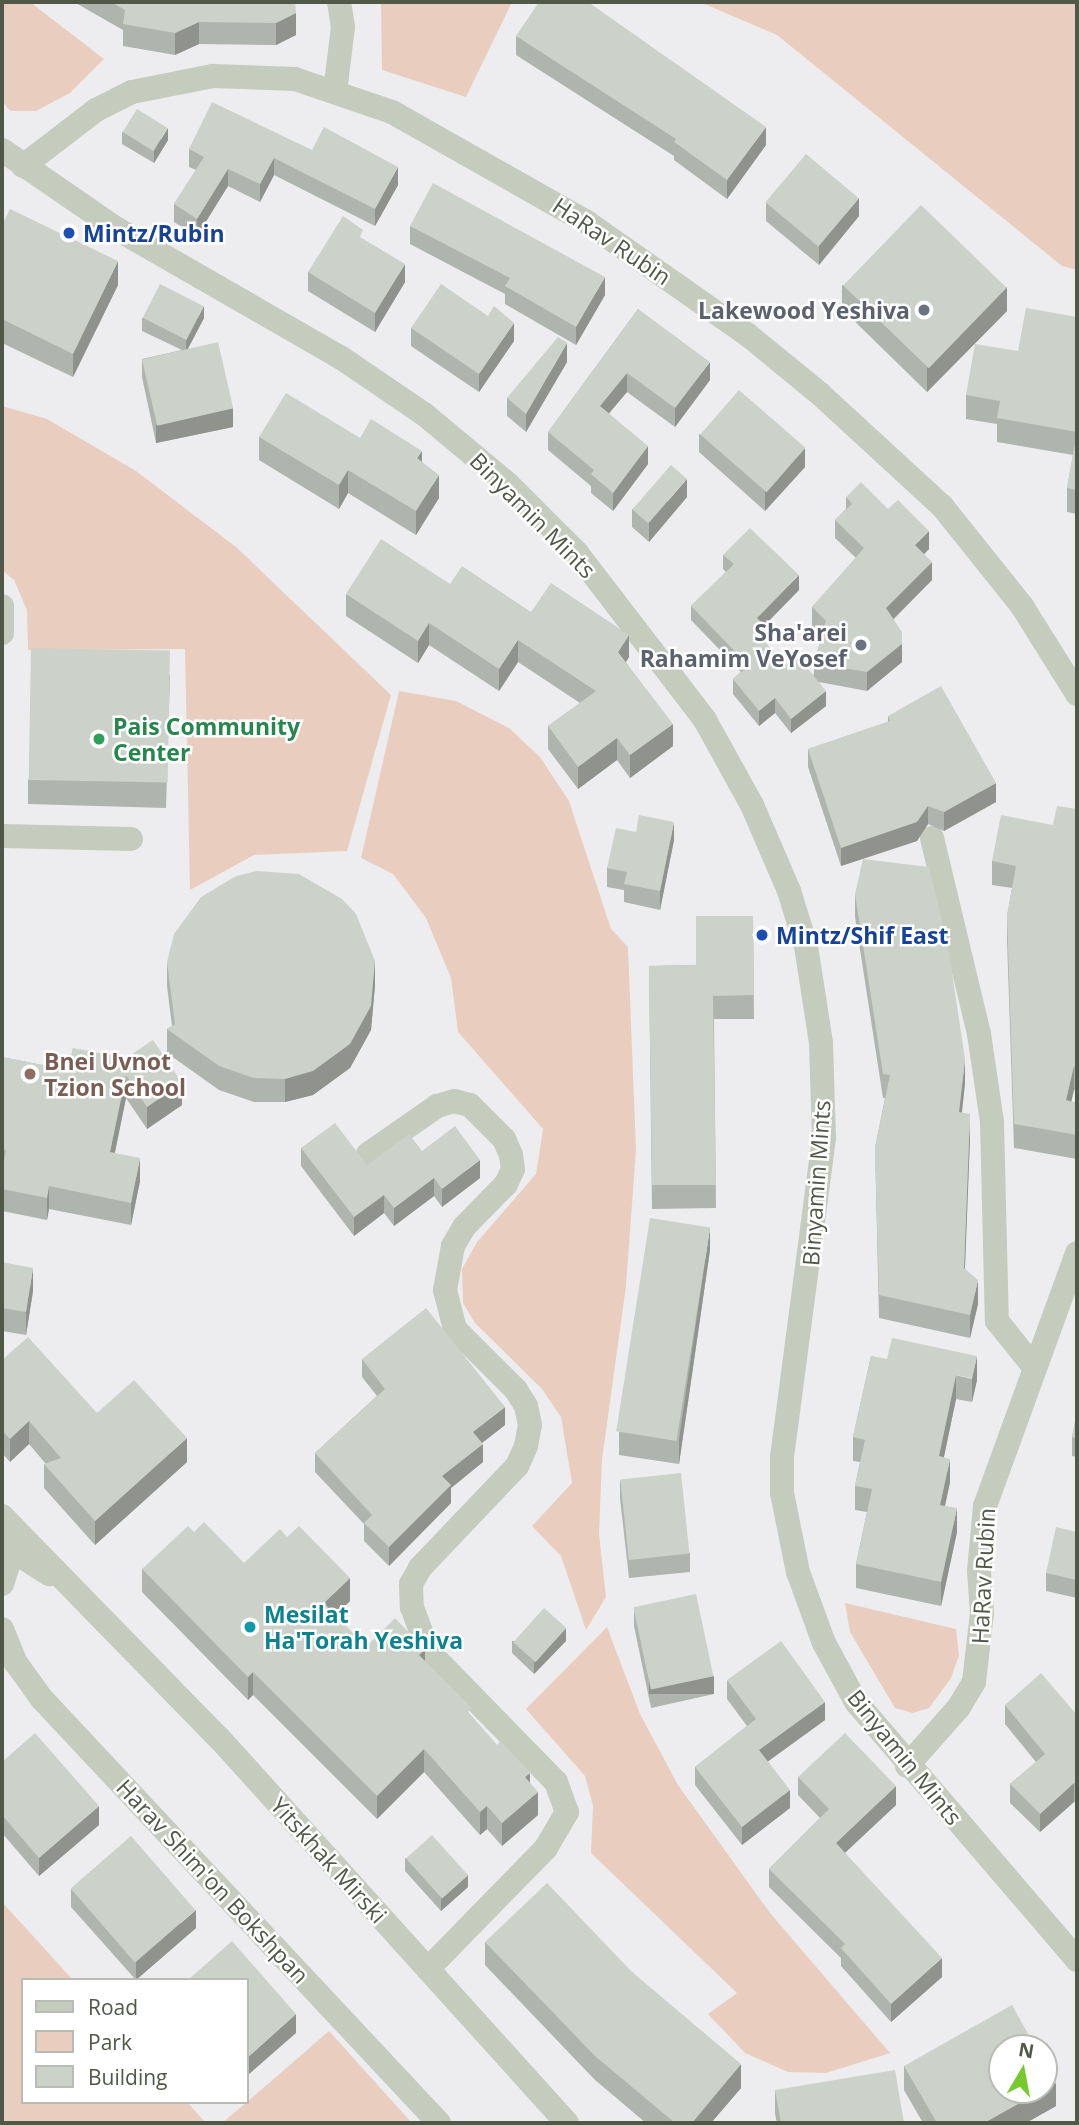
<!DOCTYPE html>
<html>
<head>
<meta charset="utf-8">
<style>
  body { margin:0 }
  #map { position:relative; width:1079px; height:2125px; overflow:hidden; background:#ededef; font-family:"Open Sans",sans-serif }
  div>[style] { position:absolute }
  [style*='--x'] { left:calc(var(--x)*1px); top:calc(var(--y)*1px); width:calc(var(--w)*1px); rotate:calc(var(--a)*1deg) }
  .green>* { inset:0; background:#e9cec0 }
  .minor>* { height:24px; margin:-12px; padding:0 12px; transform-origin:12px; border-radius:12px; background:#c5cbbd }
  .wall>* { inset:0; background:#afb4ae }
  .shaded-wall>* { inset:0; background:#8f928d; transform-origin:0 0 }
  .building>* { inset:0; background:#ccd1ca; transform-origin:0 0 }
  .dots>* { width:19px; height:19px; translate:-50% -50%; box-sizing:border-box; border:4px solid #fff; border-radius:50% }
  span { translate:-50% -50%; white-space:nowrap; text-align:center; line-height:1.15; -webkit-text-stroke:5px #fff; paint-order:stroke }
  .transit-label { font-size:23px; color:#164399; font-weight:700 }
  .left { translate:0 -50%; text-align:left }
  .street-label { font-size:23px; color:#515847 }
  .worship-label { font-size:23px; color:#5b616d; font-weight:700 }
  .right { translate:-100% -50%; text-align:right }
  .leisure-label { font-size:23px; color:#27864d; font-weight:700 }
  .education-label { font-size:23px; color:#785e54; font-weight:700 }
  .culture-label { font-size:23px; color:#0d838f; font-weight:700 }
  .frame { position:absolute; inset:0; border:4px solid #515847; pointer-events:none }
  .legend { position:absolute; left:21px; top:1978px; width:228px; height:126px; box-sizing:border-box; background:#fff; border:2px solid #b9bcb5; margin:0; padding:9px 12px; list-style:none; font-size:21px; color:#515847 }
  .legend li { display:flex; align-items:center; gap:14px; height:35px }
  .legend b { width:35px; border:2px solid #b9bcb5 }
  .north { position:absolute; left:988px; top:2034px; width:70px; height:70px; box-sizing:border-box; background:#fff; border:2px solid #b9bcb5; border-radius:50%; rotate:10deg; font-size:19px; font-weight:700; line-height:28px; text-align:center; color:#515847 }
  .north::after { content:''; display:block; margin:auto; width:24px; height:32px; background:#76ca2d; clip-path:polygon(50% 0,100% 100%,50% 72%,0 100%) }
</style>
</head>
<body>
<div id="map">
  <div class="green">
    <div style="clip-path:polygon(2px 2px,30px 2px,104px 59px,70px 93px,36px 111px,10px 111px,2px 101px)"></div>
    <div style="clip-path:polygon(381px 2px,512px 2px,466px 97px,382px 70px)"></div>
    <div style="clip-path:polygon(700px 2px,1077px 2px,1077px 270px,1062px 266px,777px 35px)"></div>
    <div style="clip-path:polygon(2px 406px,47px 419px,136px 471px,236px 547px,391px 695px,347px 851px,254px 855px,190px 890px,185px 649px,28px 650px,27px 610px,14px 580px,2px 570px)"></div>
    <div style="clip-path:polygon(399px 691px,456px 701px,509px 728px,540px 757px,569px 801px,611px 929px,628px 947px,636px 1150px,626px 1286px,602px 1460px,599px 1534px,606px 1597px,586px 1630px,561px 1556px,532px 1526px,572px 1483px,561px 1417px,542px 1389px,475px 1323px,463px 1303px,462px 1269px,477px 1242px,536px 1174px,543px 1129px,458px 1032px,451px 978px,426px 918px,393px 874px,361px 858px)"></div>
    <div style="clip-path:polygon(845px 1603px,956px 1629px,959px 1655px,951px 1678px,929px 1708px,913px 1713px,895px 1708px,850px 1632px)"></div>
    <div style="clip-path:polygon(607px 1627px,640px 1714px,678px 1785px,770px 1913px,890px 2053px,826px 2073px,788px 2072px,745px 2053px,708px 2014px,737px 1993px,591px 1853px,593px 1806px,585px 1776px,526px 1709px)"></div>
    <div style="clip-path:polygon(2px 1902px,73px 1980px,23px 1980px,23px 2102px,187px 2102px,206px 2123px,2px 2123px)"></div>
    <div style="clip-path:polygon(329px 2031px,412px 2123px,222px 2123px,247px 2102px)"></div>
  </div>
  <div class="minor">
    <div style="--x:335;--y:92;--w:65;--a:-83"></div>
    <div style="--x:343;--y:27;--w:25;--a:-99"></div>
    <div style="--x:2;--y:150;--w:140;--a:34.5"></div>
    <div style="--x:117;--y:229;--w:257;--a:29.9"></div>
    <div style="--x:340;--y:357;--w:102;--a:34.2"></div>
    <div style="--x:424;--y:414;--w:109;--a:39.8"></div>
    <div style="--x:508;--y:484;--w:98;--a:45"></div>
    <div style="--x:577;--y:553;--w:210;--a:52.5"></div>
    <div style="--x:705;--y:720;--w:97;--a:61.1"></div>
    <div style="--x:752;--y:805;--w:94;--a:66.7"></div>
    <div style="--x:789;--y:891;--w:58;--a:72.8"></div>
    <div style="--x:806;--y:946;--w:98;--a:81.2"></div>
    <div style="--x:821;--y:1043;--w:95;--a:88.2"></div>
    <div style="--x:824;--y:1138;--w:322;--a:97.5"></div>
    <div style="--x:782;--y:1457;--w:36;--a:90"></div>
    <div style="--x:782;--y:1493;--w:81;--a:78.6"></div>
    <div style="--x:798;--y:1572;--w:76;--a:69.9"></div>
    <div style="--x:824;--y:1643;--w:67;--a:61.5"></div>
    <div style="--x:856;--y:1702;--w:340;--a:49.4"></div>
    <div style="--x:23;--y:166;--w:92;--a:-37.5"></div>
    <div style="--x:96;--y:110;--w:40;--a:-26.6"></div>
    <div style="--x:132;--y:92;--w:83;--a:-11.2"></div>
    <div style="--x:213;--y:76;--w:82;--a:2.1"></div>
    <div style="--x:295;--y:79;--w:102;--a:18.8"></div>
    <div style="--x:392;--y:112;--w:225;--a:29.5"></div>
    <div style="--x:588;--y:223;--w:195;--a:35"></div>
    <div style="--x:748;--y:335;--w:93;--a:39.3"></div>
    <div style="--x:820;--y:394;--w:166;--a:42.6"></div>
    <div style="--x:942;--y:506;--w:128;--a:51.3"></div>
    <div style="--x:1022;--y:606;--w:104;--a:58"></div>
    <div style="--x:2;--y:606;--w:27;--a:90"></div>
    <div style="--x:2;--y:836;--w:129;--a:1.3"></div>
    <div style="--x:932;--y:838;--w:202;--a:76.5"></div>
    <div style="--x:979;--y:1034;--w:89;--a:81.6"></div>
    <div style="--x:992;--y:1122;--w:199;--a:88.6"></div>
    <div style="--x:997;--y:1321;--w:59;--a:51.2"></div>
    <div style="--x:368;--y:1154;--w:84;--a:-34.8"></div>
    <div style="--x:437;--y:1106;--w:18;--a:-16"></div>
    <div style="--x:454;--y:1101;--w:16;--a:14"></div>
    <div style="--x:470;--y:1105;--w:48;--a:45"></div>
    <div style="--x:504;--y:1139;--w:17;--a:66"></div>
    <div style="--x:511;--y:1155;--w:14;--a:82"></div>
    <div style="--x:513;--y:1169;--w:17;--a:115"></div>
    <div style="--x:506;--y:1184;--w:60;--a:134.3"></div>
    <div style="--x:464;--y:1227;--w:22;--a:120"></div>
    <div style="--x:453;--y:1246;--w:45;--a:100.3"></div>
    <div style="--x:445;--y:1290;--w:40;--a:75.6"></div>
    <div style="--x:455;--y:1329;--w:86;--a:45"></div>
    <div style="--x:516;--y:1390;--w:19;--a:58"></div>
    <div style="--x:526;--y:1406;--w:19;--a:78"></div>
    <div style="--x:530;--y:1425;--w:21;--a:101"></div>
    <div style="--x:526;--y:1446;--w:22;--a:114"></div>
    <div style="--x:517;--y:1466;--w:141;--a:133.6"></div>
    <div style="--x:420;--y:1568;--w:18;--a:119"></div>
    <div style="--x:411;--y:1584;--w:23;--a:88"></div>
    <div style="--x:412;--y:1607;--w:47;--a:70"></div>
    <div style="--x:428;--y:1651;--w:183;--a:45.7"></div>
    <div style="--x:556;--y:1782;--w:32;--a:70"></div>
    <div style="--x:567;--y:1812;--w:42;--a:120.3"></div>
    <div style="--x:546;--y:1848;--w:169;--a:134.3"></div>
    <div style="--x:2;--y:1516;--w:310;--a:45.7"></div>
    <div style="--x:219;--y:1738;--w:519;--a:47.89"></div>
    <div style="--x:2;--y:1544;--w:56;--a:32.6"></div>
    <div style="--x:2;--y:1584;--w:35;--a:-72"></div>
    <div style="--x:2;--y:1629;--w:37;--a:68"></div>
    <div style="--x:16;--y:1663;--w:44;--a:54.2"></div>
    <div style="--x:42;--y:1699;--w:581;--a:46.88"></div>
    <div style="--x:907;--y:1766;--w:79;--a:-48.6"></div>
    <div style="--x:959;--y:1707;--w:29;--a:-59"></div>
    <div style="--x:974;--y:1682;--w:69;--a:-83.4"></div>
    <div style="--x:982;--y:1613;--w:42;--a:-94.1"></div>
    <div style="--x:979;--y:1571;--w:65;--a:-84.7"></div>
    <div style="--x:985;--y:1506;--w:269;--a:-70"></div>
  </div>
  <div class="wall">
    <div style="clip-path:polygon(74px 2px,295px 2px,296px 35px,276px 45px,199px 44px,175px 55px,123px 46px,123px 30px)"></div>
    <div style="clip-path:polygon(516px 36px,766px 145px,727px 199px,674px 160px,674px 156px,516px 55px)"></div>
    <div style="clip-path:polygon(122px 132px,168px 140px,154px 163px,122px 144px)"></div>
    <div style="clip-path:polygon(189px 149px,312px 150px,398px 185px,375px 226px,274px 175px,260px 202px,228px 186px,197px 236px,174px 222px,174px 204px,196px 170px,189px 167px)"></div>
    <div style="clip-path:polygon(766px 203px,859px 216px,819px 265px,766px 221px)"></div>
    <div style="clip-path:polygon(2px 225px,118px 285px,73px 377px,2px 343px)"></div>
    <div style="clip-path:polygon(410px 226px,605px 295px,576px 345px,505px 304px,505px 294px,410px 244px)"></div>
    <div style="clip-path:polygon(363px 239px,405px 282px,375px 332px,308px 291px,308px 272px)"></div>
    <div style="clip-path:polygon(842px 285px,1007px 311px,927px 392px,842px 309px)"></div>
    <div style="clip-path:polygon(638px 309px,710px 380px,675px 427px,627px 392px,609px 413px,648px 464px,613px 511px,591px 493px,591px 486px,548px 450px,548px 432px)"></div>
    <div style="clip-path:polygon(1077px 317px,1077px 514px,1067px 512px,1067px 488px,1073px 455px,997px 442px,997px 424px,966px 419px,966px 395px)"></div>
    <div style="clip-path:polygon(142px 318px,204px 318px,188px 349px,233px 427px,156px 443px,142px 377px,142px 359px,182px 350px,142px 331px)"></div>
    <div style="clip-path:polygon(411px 328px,514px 341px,479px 392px,411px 346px)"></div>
    <div style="clip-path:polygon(567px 362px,526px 432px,507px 416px,507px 398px)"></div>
    <div style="clip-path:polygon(699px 434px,805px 467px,765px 511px,699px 452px)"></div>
    <div style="clip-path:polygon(259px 437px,360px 438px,422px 462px,439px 498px,416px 535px,348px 493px,339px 509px,259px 460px)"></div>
    <div style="clip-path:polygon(687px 497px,649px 542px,632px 527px,632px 509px)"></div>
    <div style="clip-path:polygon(846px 497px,929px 549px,924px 554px,932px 580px,894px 619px,902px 662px,867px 691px,819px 682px,826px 706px,791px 733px,775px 713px,759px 726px,733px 694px,733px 679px,741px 672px,691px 620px,691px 606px,726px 572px,723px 569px,723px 555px,799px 590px,764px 625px,766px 641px,765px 642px,784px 665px,814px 675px,814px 663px,822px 635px,812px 625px,812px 607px,856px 558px,835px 538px,835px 520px,846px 509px)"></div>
    <div style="clip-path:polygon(450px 584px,531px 612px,629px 657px,626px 662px,673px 746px,630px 778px,617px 760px,578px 789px,548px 749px,548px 726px,580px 703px,518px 662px,499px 691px,429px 645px,418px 663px,346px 616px,346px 594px)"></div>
    <div style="clip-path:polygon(170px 675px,166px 808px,28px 804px,28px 780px)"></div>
    <div style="clip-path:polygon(888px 716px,996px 802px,944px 831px,928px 824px,917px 841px,841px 866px,808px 767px,808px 749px,888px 722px)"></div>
    <div style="clip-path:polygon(1077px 809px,1077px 1091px,1074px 1090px,1071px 1102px,1077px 1103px,1077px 1159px,1014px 1148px,1007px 940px,1007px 916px,1012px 888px,992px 885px,992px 861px,1053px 825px)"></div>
    <div style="clip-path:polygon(636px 832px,674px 840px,660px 910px,624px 902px,624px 890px,607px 887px,607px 868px)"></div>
    <div style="clip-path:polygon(855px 894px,965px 1083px,962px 1113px,970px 1138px,965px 1268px,978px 1304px,970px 1338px,879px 1318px,875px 1148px,885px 1098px,883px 1098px,855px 917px)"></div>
    <div style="clip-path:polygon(753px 916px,754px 1019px,714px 1019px,716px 1208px,652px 1209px,649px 966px,696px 965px)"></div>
    <div style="clip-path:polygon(167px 962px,375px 985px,371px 1030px,350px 1068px,313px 1095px,285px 1102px,254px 1102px,219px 1090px,167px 1053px,167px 1029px,172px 1026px,167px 986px)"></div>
    <div style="clip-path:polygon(73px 1048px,182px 1105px,147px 1129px,126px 1098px,115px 1153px,140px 1181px,131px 1225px,49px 1209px,47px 1220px,2px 1211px,2px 1057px,68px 1070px)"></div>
    <div style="clip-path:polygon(301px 1148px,367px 1165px,422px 1151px,480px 1178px,442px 1207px,434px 1196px,394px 1226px,384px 1213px,354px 1236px,301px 1166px)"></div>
    <div style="clip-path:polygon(710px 1250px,679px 1464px,619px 1455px,619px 1432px)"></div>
    <div style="clip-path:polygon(2px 1262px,33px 1291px,26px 1335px,2px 1331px)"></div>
    <div style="clip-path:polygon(871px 1356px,977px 1380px,972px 1402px,956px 1399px,944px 1457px,950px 1482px,945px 1506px,957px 1532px,941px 1606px,856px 1588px,856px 1564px,867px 1512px,855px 1510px,855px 1486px,860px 1462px,853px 1461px,853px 1437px)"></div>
    <div style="clip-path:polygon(362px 1359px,505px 1425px,482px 1443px,483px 1462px,451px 1488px,451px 1503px,389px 1566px,364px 1541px,364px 1524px,315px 1472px,315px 1453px,377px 1396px,362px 1377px)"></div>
    <div style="clip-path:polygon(2px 1360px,97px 1413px,187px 1462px,95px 1545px,44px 1488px,44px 1464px,46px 1464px,29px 1444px,10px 1462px,2px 1453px)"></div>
    <div style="clip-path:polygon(1077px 1412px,1077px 1457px,1072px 1456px,1072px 1437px)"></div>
    <div style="clip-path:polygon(620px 1480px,690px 1553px,690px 1572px,629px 1578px,620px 1498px)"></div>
    <div style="clip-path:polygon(194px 1532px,244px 1563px,350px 1601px,335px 1615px,366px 1647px,425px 1661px,472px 1717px,530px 1783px,538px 1815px,502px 1846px,487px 1829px,480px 1835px,424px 1772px,377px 1819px,253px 1695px,248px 1700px,142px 1592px,142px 1569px)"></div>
    <div style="clip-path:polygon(1077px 1532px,1077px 1598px,1046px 1591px,1046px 1573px)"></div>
    <div style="clip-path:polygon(634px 1608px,714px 1694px,651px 1708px,634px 1626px)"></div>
    <div style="clip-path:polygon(512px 1641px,566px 1641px,534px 1674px,512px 1653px)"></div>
    <div style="clip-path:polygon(727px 1680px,825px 1720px,768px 1761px,790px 1808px,742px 1845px,695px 1785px,695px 1767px,747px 1726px,727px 1699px)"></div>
    <div style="clip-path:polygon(1005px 1705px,1077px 1715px,1077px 1802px,1074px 1802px,1040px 1832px,1010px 1803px,1010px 1784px,1036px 1762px,1005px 1724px)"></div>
    <div style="clip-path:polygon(2px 1762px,99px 1825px,39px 1876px,2px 1833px)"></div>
    <div style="clip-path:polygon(798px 1777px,896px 1805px,845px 1853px,942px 1977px,891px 2022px,841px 1966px,841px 1958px,769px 1887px,769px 1869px,820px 1818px,798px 1795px)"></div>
    <div style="clip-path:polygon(405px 1858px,468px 1887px,441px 1911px,405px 1871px)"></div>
    <div style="clip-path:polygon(71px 1889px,196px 1928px,136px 1980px,71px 1907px)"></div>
    <div style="clip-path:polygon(485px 1942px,632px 1972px,741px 2088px,711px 2123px,646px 2123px,595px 2080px,485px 1965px)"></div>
    <div style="clip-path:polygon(904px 2066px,1056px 2106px,1026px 2123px,923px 2123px,904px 2090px)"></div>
    <div style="clip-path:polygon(775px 2090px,904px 2123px,777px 2123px,775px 2114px)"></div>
  </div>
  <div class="shaded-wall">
    <div style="clip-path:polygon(296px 13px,296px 35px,276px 45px,276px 23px)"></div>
    <div style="clip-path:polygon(199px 22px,199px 44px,175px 55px,175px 33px)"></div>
    <div style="clip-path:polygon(766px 127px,766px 145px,727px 199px,727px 180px)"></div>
    <div style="clip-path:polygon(168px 128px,168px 140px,154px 163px,154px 151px)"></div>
    <div style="clip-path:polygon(274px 158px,274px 175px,260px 202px,260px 184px)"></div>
    <div style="clip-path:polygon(398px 167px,398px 185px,375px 226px,375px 209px)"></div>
    <div style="clip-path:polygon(228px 169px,228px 186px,197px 236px,197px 219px)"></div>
    <div style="clip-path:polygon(859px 198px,859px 216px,819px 265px,819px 246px)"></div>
    <div style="clip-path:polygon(118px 261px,118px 285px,73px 377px,73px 354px)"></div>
    <div style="clip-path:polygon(405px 264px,405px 282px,375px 332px,375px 313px)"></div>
    <div style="clip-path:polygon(605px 277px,605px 295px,576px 345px,576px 327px)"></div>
    <div style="clip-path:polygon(1007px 287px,1007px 311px,927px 392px,927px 368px)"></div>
    <div style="clip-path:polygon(204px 306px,204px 318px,186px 352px,186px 340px)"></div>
    <div style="clip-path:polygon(514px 323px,514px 341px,479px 392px,479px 374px)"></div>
    <div style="clip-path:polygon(567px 343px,567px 362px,526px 432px,526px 414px)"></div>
    <div style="clip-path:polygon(710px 362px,710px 380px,675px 427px,675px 408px)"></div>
    <div style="clip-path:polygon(627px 373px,627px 392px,600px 424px,600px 406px)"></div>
    <div style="clip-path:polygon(233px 408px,233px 427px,156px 443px,156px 425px)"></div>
    <div style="clip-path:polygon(648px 446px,648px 464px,613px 511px,613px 493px)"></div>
    <div style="clip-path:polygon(805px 448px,805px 467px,765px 511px,765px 492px)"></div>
    <div style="clip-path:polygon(422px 451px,422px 475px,417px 458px)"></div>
    <div style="clip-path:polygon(348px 470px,348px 493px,339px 509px,339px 485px)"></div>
    <div style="clip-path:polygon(439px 475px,439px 498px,416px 535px,416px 511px)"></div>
    <div style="clip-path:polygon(687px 479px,687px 497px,649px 542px,649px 523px)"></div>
    <div style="clip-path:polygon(929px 531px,929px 549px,915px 563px,915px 545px)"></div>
    <div style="clip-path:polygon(932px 562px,932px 580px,886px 626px,886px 608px)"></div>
    <div style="clip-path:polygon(799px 575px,799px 590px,757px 633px,757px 618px)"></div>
    <div style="clip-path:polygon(429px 623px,429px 645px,418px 663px,418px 641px)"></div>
    <div style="clip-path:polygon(766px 627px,766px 641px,758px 649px,758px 634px)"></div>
    <div style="clip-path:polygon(902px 632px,902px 662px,867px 691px,867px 672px)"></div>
    <div style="clip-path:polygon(629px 635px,629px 657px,618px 674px,618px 652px)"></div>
    <div style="clip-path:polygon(518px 640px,518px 662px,499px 691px,499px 669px)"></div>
    <div style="clip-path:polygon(826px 691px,826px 706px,791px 733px,791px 719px)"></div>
    <div style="clip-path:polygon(775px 698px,775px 713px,759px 726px,759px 711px)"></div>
    <div style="clip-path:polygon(673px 724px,673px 746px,630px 778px,630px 755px)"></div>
    <div style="clip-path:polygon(617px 738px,617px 760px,578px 789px,578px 767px)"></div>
    <div style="clip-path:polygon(996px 783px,996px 802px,944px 831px,944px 812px)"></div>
    <div style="clip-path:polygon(928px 806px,928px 824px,917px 841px,841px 866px,841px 848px)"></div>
    <div style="clip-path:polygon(674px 822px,674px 840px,660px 910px,660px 891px)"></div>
    <div style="clip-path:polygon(375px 961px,375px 985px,371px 1030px,350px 1068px,313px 1095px,285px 1102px,285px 1079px)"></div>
    <div style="clip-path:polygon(965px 1059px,965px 1083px,959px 1136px,959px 1112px)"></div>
    <div style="clip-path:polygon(1074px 1066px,1074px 1090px,1066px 1124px,1066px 1100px)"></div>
    <div style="clip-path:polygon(126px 1075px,126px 1098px,110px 1175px,110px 1152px)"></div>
    <div style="clip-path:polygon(182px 1083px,182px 1105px,147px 1129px,147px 1107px)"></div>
    <div style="clip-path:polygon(970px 1114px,970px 1138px,964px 1291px,964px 1268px)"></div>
    <div style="clip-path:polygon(140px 1158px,140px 1181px,131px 1225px,131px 1203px)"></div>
    <div style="clip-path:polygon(480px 1160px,480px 1178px,442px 1207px,442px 1189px)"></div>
    <div style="clip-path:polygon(434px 1178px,434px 1196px,394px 1226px,394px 1208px)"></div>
    <div style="clip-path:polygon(49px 1186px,49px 1209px,47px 1220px,47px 1198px)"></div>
    <div style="clip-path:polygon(384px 1195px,384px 1213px,354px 1236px,354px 1217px)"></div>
    <div style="clip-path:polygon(710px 1227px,710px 1250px,679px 1464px,679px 1440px)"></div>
    <div style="clip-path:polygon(33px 1268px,33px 1291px,26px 1335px,26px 1312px)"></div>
    <div style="clip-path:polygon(978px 1280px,978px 1304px,970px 1338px,970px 1315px)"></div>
    <div style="clip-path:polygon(977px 1356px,977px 1380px,972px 1402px,972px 1378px)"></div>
    <div style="clip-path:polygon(956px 1375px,956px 1399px,939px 1480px,939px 1456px)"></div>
    <div style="clip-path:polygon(505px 1407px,505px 1425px,473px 1450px,473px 1432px)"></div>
    <div style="clip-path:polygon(29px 1421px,29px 1444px,10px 1462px,10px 1439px)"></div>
    <div style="clip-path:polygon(187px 1438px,187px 1462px,95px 1545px,95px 1521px)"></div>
    <div style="clip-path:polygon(483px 1444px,483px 1462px,451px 1488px,451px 1503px,389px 1566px,389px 1547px,442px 1476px)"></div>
    <div style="clip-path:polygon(950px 1459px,950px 1482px,940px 1529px,940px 1505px)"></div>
    <div style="clip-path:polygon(957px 1508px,957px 1532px,941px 1606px,941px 1582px)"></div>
    <div style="clip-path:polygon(350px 1578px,350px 1601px,324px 1626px,324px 1603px)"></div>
    <div style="clip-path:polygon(566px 1628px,566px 1641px,534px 1674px,534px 1662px)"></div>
    <div style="clip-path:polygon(425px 1649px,425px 1672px,419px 1655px)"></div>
    <div style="clip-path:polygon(253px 1672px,253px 1695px,248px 1700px,248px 1677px)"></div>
    <div style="left:714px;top:1676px;width:18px;height:65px;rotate:90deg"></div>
    <div style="clip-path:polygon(825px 1702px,825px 1720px,759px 1768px,759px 1750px)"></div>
    <div style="clip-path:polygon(424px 1749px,424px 1772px,377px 1819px,377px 1796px)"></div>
    <div style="clip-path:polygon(530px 1773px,530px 1796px,525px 1777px)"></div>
    <div style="clip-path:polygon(1074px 1783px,1074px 1802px,1040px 1832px,1040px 1814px)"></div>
    <div style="clip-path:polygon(896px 1786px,896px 1805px,836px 1861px,836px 1843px)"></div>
    <div style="clip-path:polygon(790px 1790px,790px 1808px,742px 1845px,742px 1827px)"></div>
    <div style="clip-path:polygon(538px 1792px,538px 1815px,502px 1846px,502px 1823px)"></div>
    <div style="clip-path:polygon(99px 1806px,99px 1825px,39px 1876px,39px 1858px)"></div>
    <div style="clip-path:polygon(487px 1806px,487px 1829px,480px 1835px,480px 1812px)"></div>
    <div style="clip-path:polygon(468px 1875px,468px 1887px,441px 1911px,441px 1899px)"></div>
    <div style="clip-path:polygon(196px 1910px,196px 1928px,136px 1980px,136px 1962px)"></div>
    <div style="clip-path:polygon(942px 1958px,942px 1977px,891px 2022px,891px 2004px)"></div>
    <div style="clip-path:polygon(296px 2014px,296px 2033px,247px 2076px,247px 2058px)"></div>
    <div style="clip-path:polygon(741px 2064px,741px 2088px,711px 2123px,692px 2123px)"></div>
    <div style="clip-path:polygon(1056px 2083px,1056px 2106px,1026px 2123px,984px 2123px)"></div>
  </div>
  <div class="building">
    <div style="clip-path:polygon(111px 2px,295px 2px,296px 13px,276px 23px,199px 22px,175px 33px,123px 24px,125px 10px)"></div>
    <div style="clip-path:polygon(539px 2px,588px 2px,766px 127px,727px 180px,674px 142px,676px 139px,516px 36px)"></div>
    <div style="clip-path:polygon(212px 102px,312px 150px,324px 127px,398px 167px,375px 209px,274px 158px,260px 184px,228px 169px,197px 219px,174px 204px,204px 157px,189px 149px)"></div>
    <div style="left:137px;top:109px;width:36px;height:27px;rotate:32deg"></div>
    <div style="left:806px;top:154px;width:69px;height:63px;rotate:40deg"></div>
    <div style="clip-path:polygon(433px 183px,605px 277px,576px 327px,505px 286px,510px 278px,410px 226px)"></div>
    <div style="left:921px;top:205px;width:119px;height:112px;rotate:44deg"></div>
    <div style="clip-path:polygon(10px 209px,118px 261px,73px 354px,2px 319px,2px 270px,3px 267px,2px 266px,2px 225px)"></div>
    <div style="clip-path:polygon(343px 216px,363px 230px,360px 237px,405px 264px,375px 313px,308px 272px)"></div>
    <div style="left:160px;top:284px;width:49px;height:38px;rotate:27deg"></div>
    <div style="clip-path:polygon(441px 284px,488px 316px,494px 306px,514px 323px,479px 374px,411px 328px)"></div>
    <div style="clip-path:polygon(1026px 308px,1077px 317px,1077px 432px,997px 418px,1000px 401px,966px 395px,975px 344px,1018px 351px)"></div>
    <div style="clip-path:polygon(638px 309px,710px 362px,675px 408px,627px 373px,600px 406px,648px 446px,613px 493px,591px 474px,594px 470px,548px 432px)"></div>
    <div style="clip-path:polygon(558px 337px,567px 343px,526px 414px,507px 398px)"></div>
    <div style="left:218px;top:342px;width:68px;height:78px;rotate:77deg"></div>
    <div style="left:739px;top:390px;width:88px;height:59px;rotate:41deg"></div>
    <div style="clip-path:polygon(286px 393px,360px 438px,371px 419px,422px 451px,417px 458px,439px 475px,416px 511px,348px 470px,339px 485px,259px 437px)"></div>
    <div style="clip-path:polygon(1077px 432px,1077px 490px,1067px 488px)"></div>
    <div style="left:671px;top:465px;width:21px;height:59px;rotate:41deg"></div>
    <div style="clip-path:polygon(861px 482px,888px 509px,898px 500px,929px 531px,915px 545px,932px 562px,886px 608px,902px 632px,902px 644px,867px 672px,814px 663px,826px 621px,812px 607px,864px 548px,835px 520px,852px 504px,846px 497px)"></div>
    <div style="clip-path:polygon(750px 528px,799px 575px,757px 618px,766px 627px,758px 634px,784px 665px,797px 655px,826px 691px,791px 719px,775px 698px,759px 711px,733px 679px,749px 666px,691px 606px,734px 564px,723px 555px)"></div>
    <div style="clip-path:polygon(381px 539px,450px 584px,462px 566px,531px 612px,551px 583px,629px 635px,618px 652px,673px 724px,630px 755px,617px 738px,578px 767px,548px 726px,596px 691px,518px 640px,499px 669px,429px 623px,418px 641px,346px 594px)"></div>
    <div style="left:31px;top:648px;width:139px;height:132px;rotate:1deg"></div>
    <div style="clip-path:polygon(941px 686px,996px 783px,944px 812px,928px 806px,917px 822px,841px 848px,808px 749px,890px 721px,888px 716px)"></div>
    <div style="clip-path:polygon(1057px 806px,1077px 809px,1077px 1067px,1074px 1066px,1066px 1100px,1077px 1103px,1077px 1135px,1014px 1124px,1007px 916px,1016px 866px,992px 861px,1001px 815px,1053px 825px)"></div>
    <div style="clip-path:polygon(639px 815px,674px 822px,660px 891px,624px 884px,627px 872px,607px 868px,616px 828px,636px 832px)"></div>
    <div style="clip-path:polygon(863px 859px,929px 867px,948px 946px,965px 1059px,959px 1112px,970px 1114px,964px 1268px,978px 1280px,970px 1315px,879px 1295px,875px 1148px,890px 1075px,883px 1074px,855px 894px)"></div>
    <div style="clip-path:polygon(257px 871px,299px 874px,342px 899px,356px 914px,375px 961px,371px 1006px,350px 1044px,313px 1071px,285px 1079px,254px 1078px,219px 1066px,167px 1029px,175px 1024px,167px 962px,174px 934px,201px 897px,236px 876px)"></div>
    <div style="clip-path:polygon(696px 916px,753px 916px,754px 995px,713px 996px,716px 1185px,652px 1185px,649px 966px,696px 965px)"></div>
    <div style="clip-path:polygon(153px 1040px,182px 1083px,147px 1107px,126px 1075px,110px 1152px,140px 1158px,131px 1203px,49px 1186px,47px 1198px,2px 1189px,2px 1172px,6px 1150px,2px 1149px,2px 1057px,68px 1070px,73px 1048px,126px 1058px)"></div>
    <div style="clip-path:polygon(335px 1123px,367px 1165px,409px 1134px,422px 1151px,455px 1126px,480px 1160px,442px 1189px,434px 1178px,394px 1208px,384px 1195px,354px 1217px,301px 1148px)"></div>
    <div style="left:650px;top:1218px;width:61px;height:216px;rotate:9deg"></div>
    <div style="clip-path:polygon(2px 1262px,33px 1268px,26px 1312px,2px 1308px)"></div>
    <div style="clip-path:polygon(426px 1308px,505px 1407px,473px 1432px,483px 1444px,442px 1476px,451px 1485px,389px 1547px,364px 1523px,372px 1515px,315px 1453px,385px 1389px,362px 1359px)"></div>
    <div style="clip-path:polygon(28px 1337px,97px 1413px,134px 1380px,187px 1438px,95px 1521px,44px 1464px,61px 1458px,29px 1421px,10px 1439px,2px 1430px,2px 1360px)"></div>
    <div style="clip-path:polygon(892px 1338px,977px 1356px,972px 1378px,956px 1375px,939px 1456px,950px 1459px,940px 1505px,957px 1508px,941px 1582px,856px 1564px,872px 1489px,855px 1486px,865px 1440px,853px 1437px,871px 1356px,887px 1359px)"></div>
    <div style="clip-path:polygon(1077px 1412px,1077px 1439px,1072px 1437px)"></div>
    <div style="left:681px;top:1473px;width:81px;height:61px;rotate:84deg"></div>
    <div style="clip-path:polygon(204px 1522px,244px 1563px,280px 1529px,287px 1537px,299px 1526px,350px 1578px,324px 1603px,366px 1647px,395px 1618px,425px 1649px,419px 1655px,472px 1708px,468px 1712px,497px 1745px,501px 1741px,530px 1773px,525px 1777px,538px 1792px,502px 1823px,487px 1806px,480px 1812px,424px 1749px,377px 1796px,253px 1672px,248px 1677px,142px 1569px,188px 1526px,194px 1532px)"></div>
    <div style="clip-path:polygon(1056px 1527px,1077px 1532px,1077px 1580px,1046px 1573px)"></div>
    <div style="left:696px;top:1594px;width:84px;height:64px;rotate:78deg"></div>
    <div style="left:544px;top:1608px;width:30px;height:46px;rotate:42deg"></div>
    <div style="clip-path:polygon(781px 1641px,825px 1702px,759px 1750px,790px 1790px,742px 1827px,695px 1767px,756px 1719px,727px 1680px)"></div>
    <div style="clip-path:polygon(1041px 1673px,1077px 1715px,1077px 1784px,1074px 1783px,1040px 1814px,1010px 1784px,1045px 1754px,1005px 1705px)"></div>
    <div style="clip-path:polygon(35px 1733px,99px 1806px,39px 1858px,2px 1815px,2px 1762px)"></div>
    <div style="clip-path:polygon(845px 1733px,896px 1786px,836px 1843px,942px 1958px,891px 2004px,841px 1948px,845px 1944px,769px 1869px,829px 1809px,798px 1777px)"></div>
    <div style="left:432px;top:1835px;width:54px;height:35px;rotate:48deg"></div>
    <div style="left:131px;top:1836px;width:98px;height:80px;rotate:49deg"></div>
    <div style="clip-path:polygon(547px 1883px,632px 1972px,741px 2064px,692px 2123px,675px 2123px,595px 2056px,485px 1942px)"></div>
    <div style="clip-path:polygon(232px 1941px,296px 2014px,247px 2058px,247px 1980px,188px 1980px)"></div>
    <div style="clip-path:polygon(1012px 2005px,1036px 2048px,1002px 2048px,1002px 2090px,1043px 2090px,984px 2123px,937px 2123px,904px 2066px)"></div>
    <div style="clip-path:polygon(1044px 2062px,1056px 2083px,1044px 2089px)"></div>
    <div style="clip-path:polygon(895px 2070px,904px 2123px,781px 2123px,775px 2090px)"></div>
  </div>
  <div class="dots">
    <div style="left:69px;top:233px;background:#1a4fb4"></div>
    <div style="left:924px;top:310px;background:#6b7280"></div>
    <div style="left:861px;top:645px;background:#6b7280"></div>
    <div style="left:99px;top:739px;background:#2e9e5b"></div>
    <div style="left:762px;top:935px;background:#1a4fb4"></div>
    <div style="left:30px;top:1074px;background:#8d6e63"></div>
    <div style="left:250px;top:1627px;background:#0f9aa8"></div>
  </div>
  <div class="transit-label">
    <span class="left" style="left:83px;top:233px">Mintz/Rubin</span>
    <span class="left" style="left:776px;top:935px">Mintz/Shif East</span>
  </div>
  <div class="street-label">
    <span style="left:612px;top:241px;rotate:34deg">HaRav Rubin</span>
    <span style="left:533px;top:515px;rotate:45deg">Binyamin Mints</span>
    <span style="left:816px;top:1183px;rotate:-86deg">Binyamin Mints</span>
    <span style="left:983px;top:1576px;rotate:-87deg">HaRav Rubin</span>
    <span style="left:905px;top:1757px;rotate:51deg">Binyamin Mints</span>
    <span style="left:329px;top:1860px;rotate:48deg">Yitskhak Mirski</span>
    <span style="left:213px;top:1881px;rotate:47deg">Harav Shim'on Bokshpan</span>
  </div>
  <div class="worship-label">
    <span class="right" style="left:910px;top:310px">Lakewood Yeshiva</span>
    <span class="right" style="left:847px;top:645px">Sha'arei<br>Rahamim VeYosef</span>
  </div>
  <div class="leisure-label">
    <span class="left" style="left:113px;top:739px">Pais Community<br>Center</span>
  </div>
  <div class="education-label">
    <span class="left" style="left:44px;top:1074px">Bnei Uvnot<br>Tzion School</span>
  </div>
  <div class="culture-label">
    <span class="left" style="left:264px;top:1627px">Mesilat<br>Ha'Torah Yeshiva</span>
  </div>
  <div class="frame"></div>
  <ul class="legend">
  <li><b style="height:9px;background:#c5cbbd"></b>Road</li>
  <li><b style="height:19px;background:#e9cec0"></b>Park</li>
  <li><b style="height:19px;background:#ccd1ca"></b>Building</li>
  </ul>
  <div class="north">N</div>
</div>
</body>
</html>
